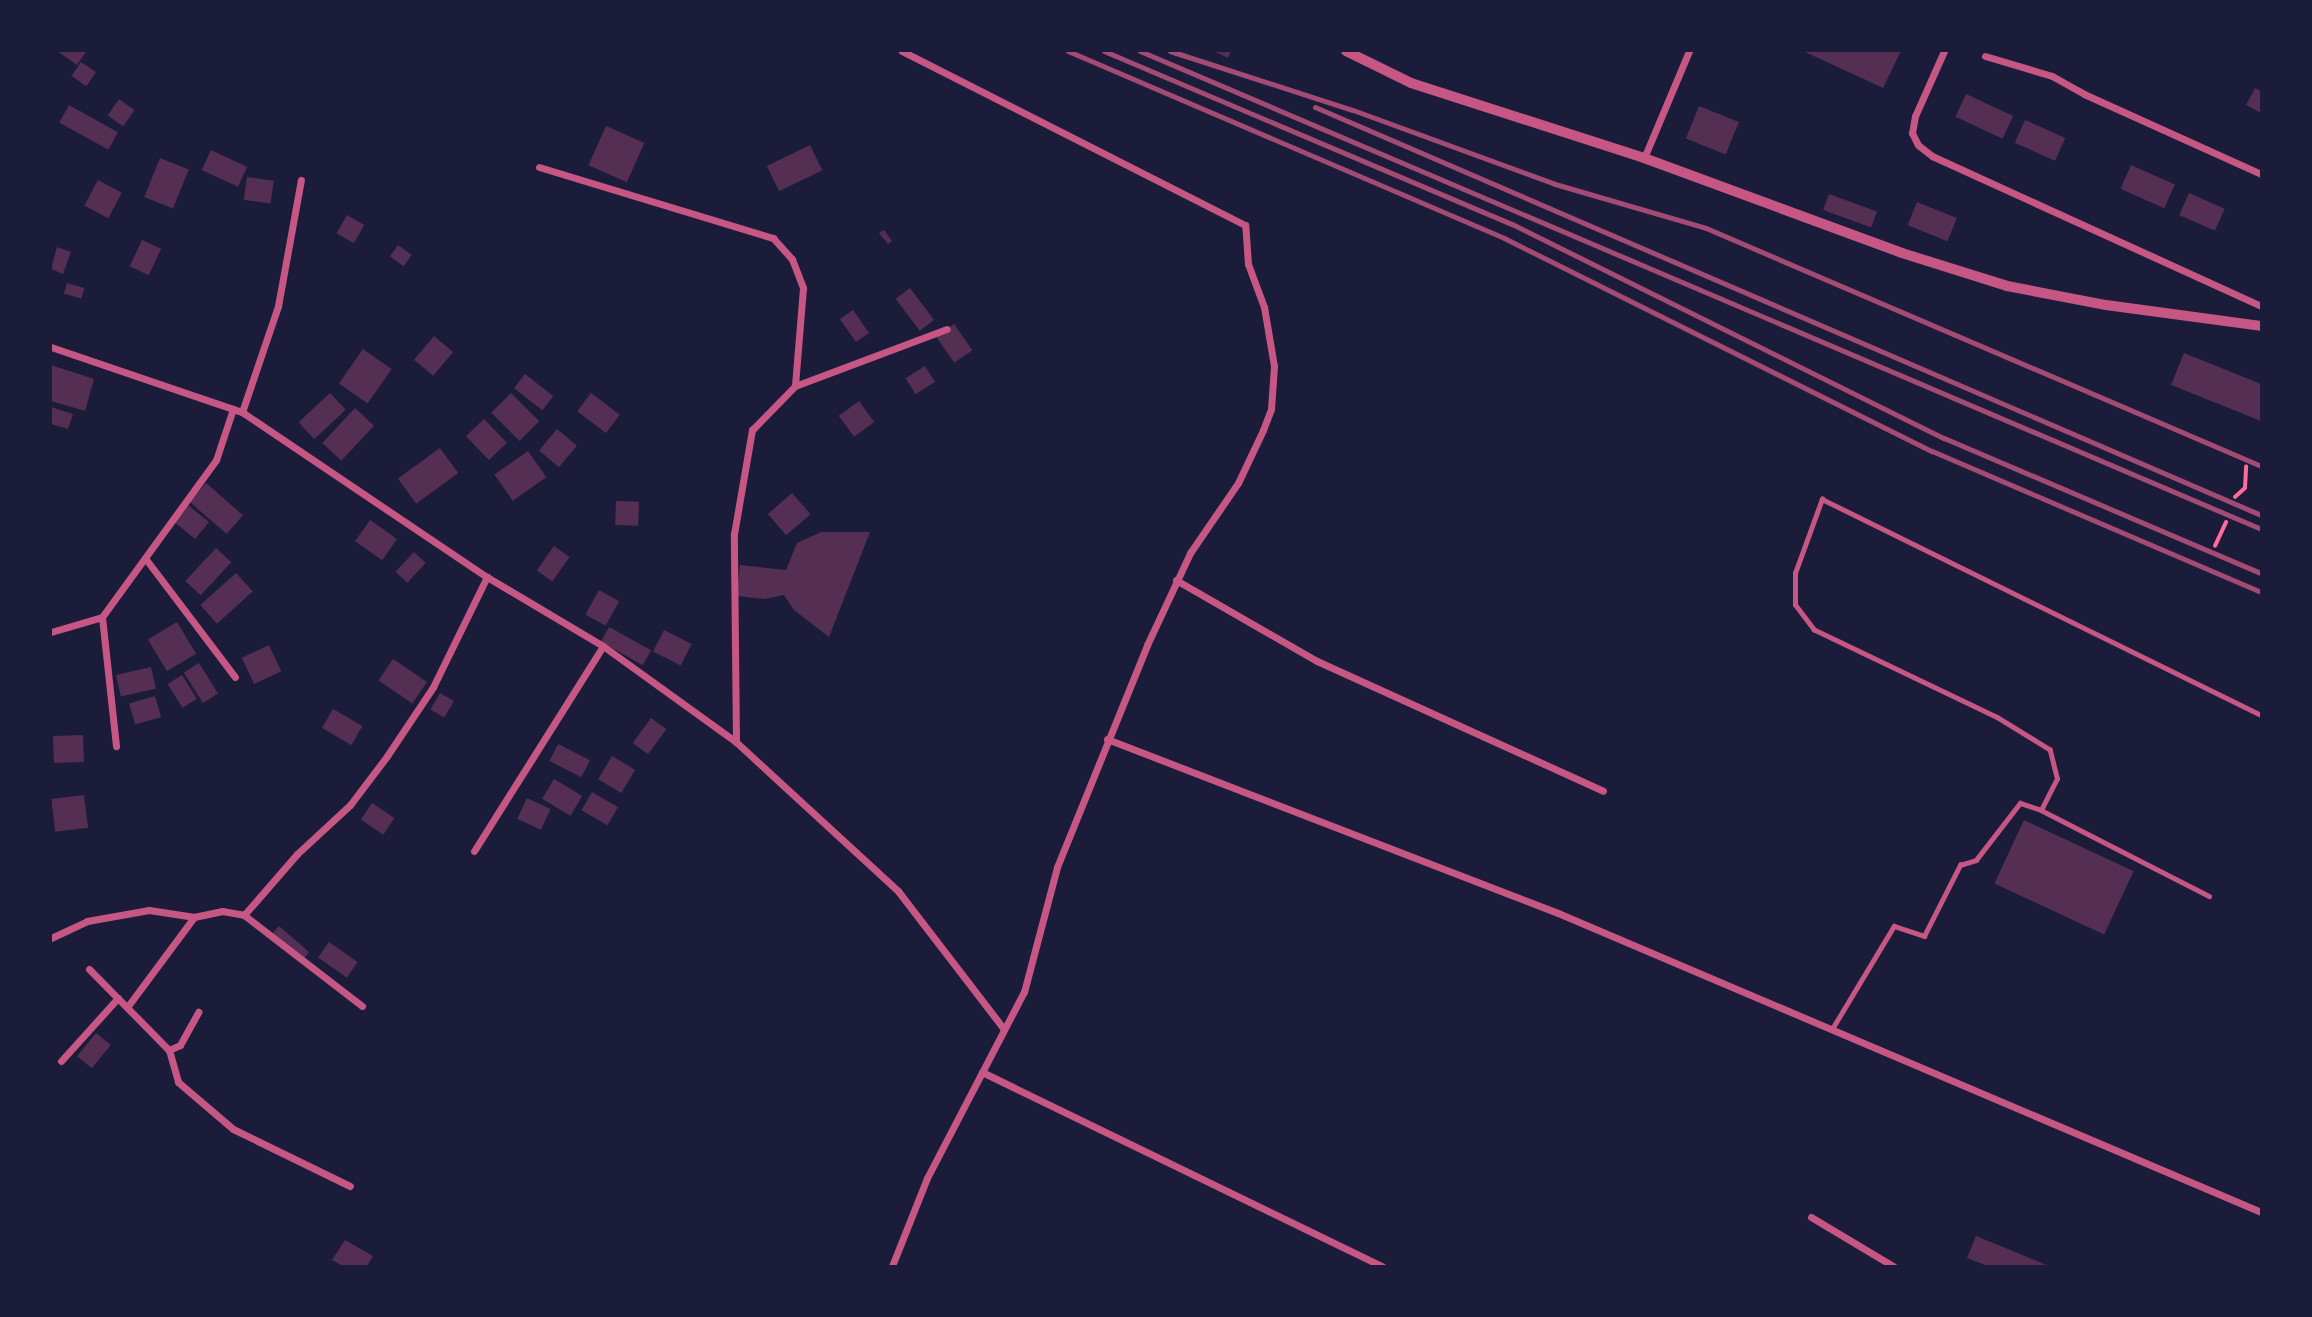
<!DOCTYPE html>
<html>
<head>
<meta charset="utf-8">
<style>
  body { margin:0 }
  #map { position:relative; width:2312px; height:1317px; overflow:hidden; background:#1b1b3a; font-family:Inter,sans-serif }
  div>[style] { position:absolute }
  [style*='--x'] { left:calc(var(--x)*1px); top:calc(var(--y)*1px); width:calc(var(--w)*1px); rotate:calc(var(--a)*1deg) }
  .building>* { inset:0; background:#542f53; transform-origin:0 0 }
  .path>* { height:3.5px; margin:-1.75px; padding:0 1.75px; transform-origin:1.75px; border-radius:1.75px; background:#ff6b9d }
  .service>* { height:4.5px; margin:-2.25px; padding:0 2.25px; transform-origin:2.25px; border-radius:2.25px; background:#c65784 }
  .minor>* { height:7px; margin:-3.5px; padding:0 3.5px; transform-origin:3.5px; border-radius:3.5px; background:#c65784 }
  .tertiary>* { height:10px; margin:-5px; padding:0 5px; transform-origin:5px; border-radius:5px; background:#c65784 }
  .rail>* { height:5px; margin:-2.5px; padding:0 2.5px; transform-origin:2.5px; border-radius:2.5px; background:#a44b75 }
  span { translate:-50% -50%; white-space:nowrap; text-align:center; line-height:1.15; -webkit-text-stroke:7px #1b1b3a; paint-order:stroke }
  .frame { position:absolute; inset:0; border:52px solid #1b1b3a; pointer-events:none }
</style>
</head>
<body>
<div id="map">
  <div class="building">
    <div style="clip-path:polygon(57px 51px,85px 51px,86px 52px,77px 65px)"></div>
    <div style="clip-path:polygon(1213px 51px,1231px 51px,1228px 58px)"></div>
    <div style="clip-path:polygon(1803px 51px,1901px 51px,1883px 88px)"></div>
    <div style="left:81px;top:62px;width:18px;height:17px;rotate:34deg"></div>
    <div style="clip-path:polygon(2255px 88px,2261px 91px,2261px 113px,2246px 105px)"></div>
    <div style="left:1966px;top:94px;width:52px;height:25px;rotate:25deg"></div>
    <div style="left:119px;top:99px;width:19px;height:20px;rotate:35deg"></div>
    <div style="left:69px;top:105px;width:56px;height:20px;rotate:29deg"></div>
    <div style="left:1699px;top:106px;width:43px;height:35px;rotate:22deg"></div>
    <div style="left:2025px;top:120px;width:44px;height:25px;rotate:24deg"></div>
    <div style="left:606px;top:126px;width:42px;height:43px;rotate:24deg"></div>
    <div style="left:810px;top:145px;width:28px;height:48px;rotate:64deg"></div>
    <div style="left:211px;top:150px;width:40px;height:22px;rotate:25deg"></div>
    <div style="left:160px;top:158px;width:31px;height:42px;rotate:22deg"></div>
    <div style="left:2131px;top:165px;width:48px;height:26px;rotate:24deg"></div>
    <div style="left:247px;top:177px;width:27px;height:23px;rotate:8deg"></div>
    <div style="left:98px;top:180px;width:27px;height:29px;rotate:28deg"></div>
    <div style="left:2189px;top:193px;width:39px;height:24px;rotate:24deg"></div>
    <div style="left:1829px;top:194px;width:51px;height:17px;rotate:20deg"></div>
    <div style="left:1917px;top:202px;width:43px;height:25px;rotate:22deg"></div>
    <div style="left:347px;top:215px;width:20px;height:21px;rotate:30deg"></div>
    <div style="clip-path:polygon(884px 230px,892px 241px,888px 244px,879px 233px)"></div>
    <div style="left:142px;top:240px;width:21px;height:29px;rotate:25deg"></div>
    <div style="left:398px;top:245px;width:17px;height:14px;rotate:36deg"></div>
    <div style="clip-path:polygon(57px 247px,71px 252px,63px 274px,51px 269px)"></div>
    <div style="left:67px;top:283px;width:18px;height:11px;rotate:16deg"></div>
    <div style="left:910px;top:288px;width:40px;height:18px;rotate:53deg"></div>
    <div style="left:853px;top:310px;width:28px;height:16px;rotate:55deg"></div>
    <div style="left:954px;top:324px;width:32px;height:22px;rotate:55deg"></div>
    <div style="left:434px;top:336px;width:25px;height:31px;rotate:40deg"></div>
    <div style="left:363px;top:349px;width:35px;height:42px;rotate:35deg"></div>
    <div style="clip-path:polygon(2184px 353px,2261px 384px,2261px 421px,2171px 385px)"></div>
    <div style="clip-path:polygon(51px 365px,94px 379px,85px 411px,51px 401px)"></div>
    <div style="left:925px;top:366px;width:19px;height:23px;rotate:58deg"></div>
    <div style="left:525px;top:374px;width:36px;height:18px;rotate:38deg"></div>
    <div style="left:330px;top:393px;width:23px;height:43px;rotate:47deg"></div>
    <div style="left:511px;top:393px;width:40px;height:28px;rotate:45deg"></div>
    <div style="left:591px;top:393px;width:36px;height:23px;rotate:37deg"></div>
    <div style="left:859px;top:401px;width:26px;height:25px;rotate:54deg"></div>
    <div style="clip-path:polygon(51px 407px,73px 414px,68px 429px,51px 424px)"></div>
    <div style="left:355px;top:408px;width:26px;height:48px;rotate:43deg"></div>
    <div style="left:484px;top:419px;width:33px;height:25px;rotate:46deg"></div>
    <div style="left:557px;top:429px;width:26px;height:28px;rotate:40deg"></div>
    <div style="left:440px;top:448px;width:31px;height:52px;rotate:54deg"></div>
    <div style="left:528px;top:451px;width:32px;height:41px;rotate:55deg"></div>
    <div style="left:206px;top:483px;width:49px;height:25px;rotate:41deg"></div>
    <div style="left:792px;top:493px;width:28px;height:32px;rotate:49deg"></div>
    <div style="left:616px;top:501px;width:23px;height:24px;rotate:2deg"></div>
    <div style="left:188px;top:505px;width:27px;height:22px;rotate:39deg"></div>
    <div style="left:370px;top:520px;width:33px;height:26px;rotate:35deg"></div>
    <div style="clip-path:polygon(821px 532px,870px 532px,829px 637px,794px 610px,784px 595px,765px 599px,737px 596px,740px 565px,786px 570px,797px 543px)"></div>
    <div style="left:554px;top:546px;width:19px;height:30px;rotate:35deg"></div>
    <div style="left:216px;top:548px;width:21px;height:45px;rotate:43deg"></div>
    <div style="left:414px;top:552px;width:16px;height:27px;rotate:43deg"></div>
    <div style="left:236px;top:573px;width:25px;height:48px;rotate:48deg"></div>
    <div style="left:599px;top:590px;width:23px;height:28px;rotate:29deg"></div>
    <div style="left:177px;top:622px;width:37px;height:34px;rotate:59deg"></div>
    <div style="left:609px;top:627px;width:48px;height:17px;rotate:29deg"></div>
    <div style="left:664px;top:630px;width:31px;height:24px;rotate:27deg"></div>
    <div style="left:269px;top:645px;width:29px;height:30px;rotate:65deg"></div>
    <div style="left:393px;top:659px;width:41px;height:26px;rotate:34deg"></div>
    <div style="left:199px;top:663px;width:36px;height:18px;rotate:58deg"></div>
    <div style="left:151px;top:667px;width:22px;height:36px;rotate:77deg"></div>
    <div style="left:182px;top:675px;width:28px;height:17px;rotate:58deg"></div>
    <div style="left:440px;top:693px;width:16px;height:19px;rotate:30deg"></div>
    <div style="left:155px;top:696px;width:22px;height:27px;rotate:74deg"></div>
    <div style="left:333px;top:709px;width:34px;height:22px;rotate:30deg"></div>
    <div style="left:651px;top:718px;width:19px;height:31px;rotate:36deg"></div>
    <div style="left:83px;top:735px;width:27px;height:30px;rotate:88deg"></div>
    <div style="left:558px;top:744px;width:36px;height:19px;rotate:27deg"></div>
    <div style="left:612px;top:756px;width:27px;height:27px;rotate:31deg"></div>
    <div style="left:554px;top:779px;width:33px;height:23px;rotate:31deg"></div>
    <div style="left:592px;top:792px;width:30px;height:21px;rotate:30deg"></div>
    <div style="left:84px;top:795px;width:33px;height:33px;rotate:83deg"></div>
    <div style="left:527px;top:798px;width:26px;height:23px;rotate:25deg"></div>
    <div style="left:372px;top:803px;width:27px;height:20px;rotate:34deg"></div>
    <div style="left:2024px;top:820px;width:121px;height:70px;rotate:25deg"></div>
    <div style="left:279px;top:926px;width:40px;height:11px;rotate:41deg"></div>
    <div style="left:329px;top:942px;width:35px;height:19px;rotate:35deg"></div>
    <div style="left:96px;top:1033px;width:19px;height:30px;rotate:39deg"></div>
    <div style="clip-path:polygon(1976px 1236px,2049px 1266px,1988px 1266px,1967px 1258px)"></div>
    <div style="clip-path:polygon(345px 1240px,373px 1256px,367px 1266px,343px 1266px,332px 1260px)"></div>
  </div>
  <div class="path">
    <div style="--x:2235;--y:497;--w:13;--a:-42"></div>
    <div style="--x:2245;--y:488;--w:21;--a:-87"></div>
    <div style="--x:2215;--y:546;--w:26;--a:-65"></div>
  </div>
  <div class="service">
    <div style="--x:2041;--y:810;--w:35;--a:-63"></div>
    <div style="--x:2057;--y:779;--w:30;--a:-104"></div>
    <div style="--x:2050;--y:750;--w:61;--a:-148.4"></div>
    <div style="--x:1998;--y:718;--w:204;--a:-154.4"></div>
    <div style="--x:1814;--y:630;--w:31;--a:-127"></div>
    <div style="--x:1795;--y:605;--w:32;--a:-90"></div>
    <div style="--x:1795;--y:573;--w:79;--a:-70"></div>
    <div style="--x:1822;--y:499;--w:489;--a:26.2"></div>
    <div style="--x:1832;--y:1029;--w:120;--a:-59"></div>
    <div style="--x:1894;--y:926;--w:32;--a:18"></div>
    <div style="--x:1924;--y:936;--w:80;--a:-63.1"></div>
    <div style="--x:1960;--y:865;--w:17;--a:-17"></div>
    <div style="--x:1976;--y:860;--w:72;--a:-52.3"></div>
    <div style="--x:2020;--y:803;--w:22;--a:18"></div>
    <div style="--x:2041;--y:810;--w:189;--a:27.1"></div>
  </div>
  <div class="minor">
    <div style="--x:1944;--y:51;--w:71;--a:114"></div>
    <div style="--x:1915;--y:116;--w:17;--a:100"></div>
    <div style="--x:1912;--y:133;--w:13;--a:63"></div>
    <div style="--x:1918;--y:145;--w:18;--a:38"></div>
    <div style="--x:1932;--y:156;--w:362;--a:24.5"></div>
    <div style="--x:1985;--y:56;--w:70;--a:16.6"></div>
    <div style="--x:2052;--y:76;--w:37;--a:29"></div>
    <div style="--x:2084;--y:94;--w:194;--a:24.3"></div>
    <div style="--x:1644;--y:158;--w:116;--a:-67.2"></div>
    <div style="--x:539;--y:167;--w:245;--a:16.9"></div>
    <div style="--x:773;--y:238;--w:28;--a:48"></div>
    <div style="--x:792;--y:259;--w:31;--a:69"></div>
    <div style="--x:803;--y:288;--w:98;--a:94.7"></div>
    <div style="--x:51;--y:347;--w:202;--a:18.8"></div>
    <div style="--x:242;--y:412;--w:295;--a:34"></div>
    <div style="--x:487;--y:577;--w:135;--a:30.7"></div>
    <div style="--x:603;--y:646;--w:164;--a:35.8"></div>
    <div style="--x:736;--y:742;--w:220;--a:42.6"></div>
    <div style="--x:898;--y:891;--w:174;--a:52.5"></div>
    <div style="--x:242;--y:412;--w:112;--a:-71.2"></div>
    <div style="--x:278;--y:306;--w:128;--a:-79.7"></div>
    <div style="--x:145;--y:558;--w:149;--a:52.9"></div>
    <div style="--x:1176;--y:580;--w:163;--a:29.9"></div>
    <div style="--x:1317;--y:661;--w:314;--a:24.4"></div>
    <div style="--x:102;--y:617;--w:130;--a:83.8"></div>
    <div style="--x:51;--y:632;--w:53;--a:-16.4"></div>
    <div style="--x:102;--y:617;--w:194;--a:-54"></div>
    <div style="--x:216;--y:460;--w:54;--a:-71.6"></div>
    <div style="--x:1107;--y:739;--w:483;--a:21.1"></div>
    <div style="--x:1558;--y:913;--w:764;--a:23.04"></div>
    <div style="--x:736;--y:742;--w:208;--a:-90.6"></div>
    <div style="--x:734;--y:534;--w:106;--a:-80.2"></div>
    <div style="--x:752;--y:430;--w:62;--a:-45.7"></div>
    <div style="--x:795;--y:386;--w:162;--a:-20.6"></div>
    <div style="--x:474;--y:851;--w:242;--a:-57.8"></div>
    <div style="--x:244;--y:915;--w:81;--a:-49"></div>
    <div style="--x:297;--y:854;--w:72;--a:-42.8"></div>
    <div style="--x:350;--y:805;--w:61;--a:-52.9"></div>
    <div style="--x:387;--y:756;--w:83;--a:-56.3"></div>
    <div style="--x:433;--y:687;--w:123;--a:-63.9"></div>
    <div style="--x:51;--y:938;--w:40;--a:-25"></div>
    <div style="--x:87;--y:921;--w:63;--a:-10.1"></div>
    <div style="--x:149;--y:910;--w:46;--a:8.8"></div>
    <div style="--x:194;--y:917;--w:29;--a:-12"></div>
    <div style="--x:222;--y:911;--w:22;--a:10"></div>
    <div style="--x:244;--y:915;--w:149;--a:37.6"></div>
    <div style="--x:89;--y:969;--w:114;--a:45.4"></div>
    <div style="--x:169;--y:1050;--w:33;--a:74"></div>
    <div style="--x:178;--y:1082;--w:72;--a:40.5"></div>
    <div style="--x:233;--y:1129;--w:130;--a:26"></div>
    <div style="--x:128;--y:1006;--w:111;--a:-53.4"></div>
    <div style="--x:169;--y:1050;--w:12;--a:-24"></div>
    <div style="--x:180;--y:1045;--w:38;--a:-61"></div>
    <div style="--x:61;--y:1061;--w:85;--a:-47.9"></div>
    <div style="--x:982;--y:1072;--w:445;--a:25.9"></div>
    <div style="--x:1811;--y:1217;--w:96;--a:30.9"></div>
    <div style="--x:892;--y:1266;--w:95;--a:-68.3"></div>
    <div style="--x:927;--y:1178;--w:210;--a:-62.5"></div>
    <div style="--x:1024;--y:992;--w:129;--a:-75.2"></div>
    <div style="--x:1057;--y:867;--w:240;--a:-67.9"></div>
    <div style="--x:1147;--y:645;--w:102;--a:-64.9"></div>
    <div style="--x:1190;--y:553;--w:85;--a:-55.6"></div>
    <div style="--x:1238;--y:483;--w:59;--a:-64.7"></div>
    <div style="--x:1263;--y:430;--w:22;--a:-69"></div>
    <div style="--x:1271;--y:409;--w:43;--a:-86"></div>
    <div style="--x:1274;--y:366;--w:60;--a:-99.6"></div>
    <div style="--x:1264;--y:307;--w:46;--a:-110.4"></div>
    <div style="--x:1248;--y:264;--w:39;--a:-94"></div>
    <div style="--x:1245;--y:225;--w:385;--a:-153.1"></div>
  </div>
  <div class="tertiary">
    <div style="--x:1346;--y:51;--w:72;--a:26.2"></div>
    <div style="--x:1411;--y:83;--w:245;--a:17.8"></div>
    <div style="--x:1644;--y:158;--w:275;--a:20.2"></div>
    <div style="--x:1902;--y:253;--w:110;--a:17.4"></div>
    <div style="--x:2007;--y:286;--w:101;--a:10.9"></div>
    <div style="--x:2106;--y:305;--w:156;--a:7.7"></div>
  </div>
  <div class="rail">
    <div style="--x:1068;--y:51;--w:474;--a:23.2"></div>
    <div style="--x:1504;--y:238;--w:478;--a:26.5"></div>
    <div style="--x:1932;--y:451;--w:358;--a:23.2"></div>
    <div style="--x:1104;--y:51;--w:443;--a:23"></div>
    <div style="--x:1512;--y:224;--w:482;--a:26.4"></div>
    <div style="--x:1944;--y:438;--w:345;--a:23.1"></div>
    <div style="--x:1140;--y:51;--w:1219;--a:23.09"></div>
    <div style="--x:1170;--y:51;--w:192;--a:17.9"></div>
    <div style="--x:1353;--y:110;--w:215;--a:20.1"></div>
    <div style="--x:1555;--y:184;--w:157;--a:16.2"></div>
    <div style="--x:1706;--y:228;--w:604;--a:23.21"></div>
    <div style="--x:1315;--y:107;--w:1030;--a:23.33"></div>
  </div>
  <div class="frame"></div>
</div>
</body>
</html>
